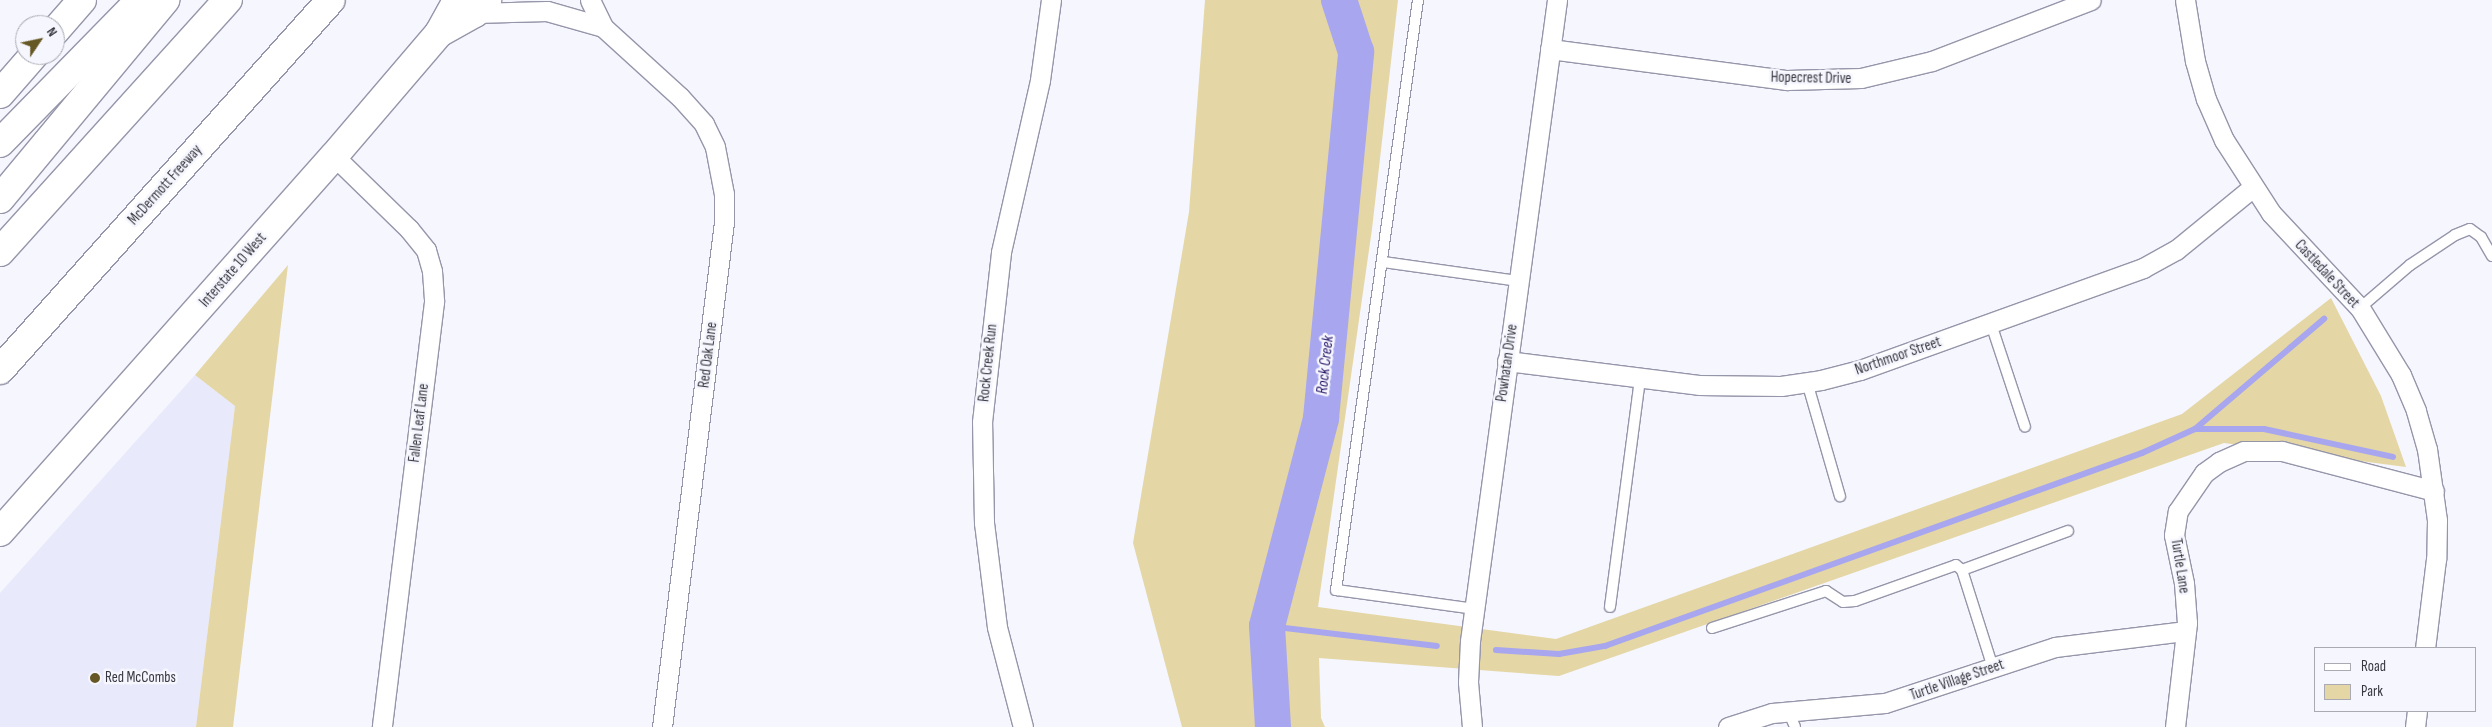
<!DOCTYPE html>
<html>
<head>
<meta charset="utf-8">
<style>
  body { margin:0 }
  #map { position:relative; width:2492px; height:727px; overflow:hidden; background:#f5f6fe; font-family:"Sofia Sans Condensed",sans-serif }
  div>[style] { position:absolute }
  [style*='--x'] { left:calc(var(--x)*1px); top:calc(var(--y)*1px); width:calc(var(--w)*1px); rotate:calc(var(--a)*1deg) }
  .built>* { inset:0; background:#e8e9fa }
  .green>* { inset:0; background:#e4d6a5 }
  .stream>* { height:6px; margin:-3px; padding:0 3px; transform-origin:3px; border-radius:3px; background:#a7a6ef }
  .river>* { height:36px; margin:-18px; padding:0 18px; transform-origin:18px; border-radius:18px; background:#a7a6ef }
  .roads { filter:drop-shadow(1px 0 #9696aa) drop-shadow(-1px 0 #9696aa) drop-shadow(0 1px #9696aa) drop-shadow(0 -1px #9696aa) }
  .service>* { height:10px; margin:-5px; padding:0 5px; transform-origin:5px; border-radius:5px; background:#fff }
  .minor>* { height:19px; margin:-9.5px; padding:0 9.5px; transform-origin:9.5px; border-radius:9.5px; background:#fff }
  .secondary>* { height:28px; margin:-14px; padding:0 14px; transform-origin:14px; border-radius:14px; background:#fff }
  .motorway>* { height:28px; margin:-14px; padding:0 14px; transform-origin:14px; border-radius:14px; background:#fff }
  .dots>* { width:14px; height:14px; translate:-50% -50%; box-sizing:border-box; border:2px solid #f5f6fe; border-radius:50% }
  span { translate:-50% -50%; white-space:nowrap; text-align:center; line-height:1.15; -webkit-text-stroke:5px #f5f6fe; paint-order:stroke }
  .street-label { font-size:15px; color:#383840 }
  .poi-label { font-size:15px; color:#383840 }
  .left { translate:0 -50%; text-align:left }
  .water-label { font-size:16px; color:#271568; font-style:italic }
  .legend { position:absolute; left:2314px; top:647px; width:162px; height:65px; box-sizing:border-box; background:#f5f6fe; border:1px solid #a9aab2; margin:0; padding:6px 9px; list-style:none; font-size:15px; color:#383840 }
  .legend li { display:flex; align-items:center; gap:10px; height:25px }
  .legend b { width:25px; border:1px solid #a9aab2 }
  .north { position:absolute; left:15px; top:15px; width:50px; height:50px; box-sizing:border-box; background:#f5f6fe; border:1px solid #a9aab2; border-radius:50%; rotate:56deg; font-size:14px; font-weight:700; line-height:20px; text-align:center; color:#383840 }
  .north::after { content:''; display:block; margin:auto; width:18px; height:22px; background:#665825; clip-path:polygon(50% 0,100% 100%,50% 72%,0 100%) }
</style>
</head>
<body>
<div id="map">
  <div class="built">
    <div style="clip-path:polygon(195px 375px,235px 406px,196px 727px,0 727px,0 593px)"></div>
  </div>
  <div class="green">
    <div style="clip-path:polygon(1205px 0,1398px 0,1372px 229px,1318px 607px,1556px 639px,2182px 414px,2331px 298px,2381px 396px,2406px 467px,2224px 443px,1559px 676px,1319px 658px,1321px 718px,1325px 727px,1182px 727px,1133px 543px,1189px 212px)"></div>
    <div style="clip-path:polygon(288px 265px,233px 727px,196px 727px,235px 406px,195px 375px)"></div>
  </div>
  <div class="stream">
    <div style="--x:2195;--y:429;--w:69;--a:0"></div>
    <div style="--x:2264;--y:429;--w:132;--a:12.2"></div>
    <div style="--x:1267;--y:626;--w:171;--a:6.7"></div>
    <div style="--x:1496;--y:650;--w:63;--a:3.6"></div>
    <div style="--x:1559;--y:654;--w:47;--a:-9.9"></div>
    <div style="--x:1605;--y:646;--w:571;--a:-19.77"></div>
    <div style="--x:2142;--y:453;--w:58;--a:-24.4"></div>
    <div style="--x:2195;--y:429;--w:170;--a:-40.5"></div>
  </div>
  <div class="river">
    <div style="--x:1273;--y:727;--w:101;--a:-93.4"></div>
    <div style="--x:1267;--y:626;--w:215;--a:-75.4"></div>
    <div style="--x:1321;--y:418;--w:368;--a:-84.5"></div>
    <div style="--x:1356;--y:52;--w:55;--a:-108.1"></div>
  </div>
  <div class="roads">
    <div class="service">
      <div style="--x:1418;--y:0;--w:596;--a:97.91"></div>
      <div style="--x:1336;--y:590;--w:139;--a:7.8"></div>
      <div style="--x:1383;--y:262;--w:136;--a:8"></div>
      <div style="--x:2360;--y:308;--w:66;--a:-40.7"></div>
      <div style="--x:2410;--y:265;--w:54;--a:-33.7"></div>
      <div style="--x:2455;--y:235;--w:16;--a:-22"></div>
      <div style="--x:2470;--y:229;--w:14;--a:36"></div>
      <div style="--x:2481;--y:237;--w:22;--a:60"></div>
      <div style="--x:1991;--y:324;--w:108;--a:71.7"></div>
      <div style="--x:1807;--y:382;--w:119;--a:73.9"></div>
      <div style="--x:1962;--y:570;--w:113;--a:-20.2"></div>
      <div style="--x:1610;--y:607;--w:231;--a:-82.5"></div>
      <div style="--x:1712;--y:628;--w:120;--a:-18"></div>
      <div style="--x:1826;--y:591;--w:20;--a:33"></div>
      <div style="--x:1843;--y:602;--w:12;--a:-5"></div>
      <div style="--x:1855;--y:601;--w:107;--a:-19.6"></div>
      <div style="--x:1956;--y:565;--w:8;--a:40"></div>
      <div style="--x:1962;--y:570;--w:103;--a:72.4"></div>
      <div style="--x:1788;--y:711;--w:17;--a:66"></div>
    </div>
    <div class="minor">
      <div style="--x:590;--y:0;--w:30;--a:64"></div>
      <div style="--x:2185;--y:0;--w:62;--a:80.7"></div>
      <div style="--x:2195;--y:61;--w:40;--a:74"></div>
      <div style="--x:2206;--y:99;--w:45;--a:66.3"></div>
      <div style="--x:2224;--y:140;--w:87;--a:57.2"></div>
      <div style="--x:2271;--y:213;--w:130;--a:46.9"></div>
      <div style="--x:2360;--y:308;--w:79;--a:58.5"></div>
      <div style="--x:2401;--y:375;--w:39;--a:67"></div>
      <div style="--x:2416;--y:411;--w:40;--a:74"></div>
      <div style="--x:2427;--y:449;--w:72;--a:82"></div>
      <div style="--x:2437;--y:520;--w:39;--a:91"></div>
      <div style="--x:2436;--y:559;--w:90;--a:97"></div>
      <div style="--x:475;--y:13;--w:72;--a:-1.6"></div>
      <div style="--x:547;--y:11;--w:58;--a:15.9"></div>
      <div style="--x:603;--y:27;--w:104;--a:42.3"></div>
      <div style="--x:680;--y:97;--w:36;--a:48"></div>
      <div style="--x:704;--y:124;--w:25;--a:64"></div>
      <div style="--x:715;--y:147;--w:48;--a:79.2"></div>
      <div style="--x:724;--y:194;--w:28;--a:90"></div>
      <div style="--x:724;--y:222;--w:509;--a:97"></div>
      <div style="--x:1550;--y:49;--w:239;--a:7.5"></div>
      <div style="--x:1787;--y:80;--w:74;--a:-1.5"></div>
      <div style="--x:1861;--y:78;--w:73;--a:-13.5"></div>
      <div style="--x:1932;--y:61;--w:170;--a:-21"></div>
      <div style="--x:334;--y:156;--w:105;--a:44.2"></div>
      <div style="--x:409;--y:229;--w:27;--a:51"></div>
      <div style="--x:426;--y:250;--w:22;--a:74"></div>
      <div style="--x:432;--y:271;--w:31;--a:86"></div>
      <div style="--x:434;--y:302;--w:428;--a:97"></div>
      <div style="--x:1507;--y:361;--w:193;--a:7.1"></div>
      <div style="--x:1699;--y:385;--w:82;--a:0.7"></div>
      <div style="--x:1781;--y:386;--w:40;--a:-8.5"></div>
      <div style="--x:1821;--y:380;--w:40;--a:-14.4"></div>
      <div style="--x:1860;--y:370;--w:301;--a:-19.8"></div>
      <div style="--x:2143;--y:268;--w:38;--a:-29"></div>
      <div style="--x:2176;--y:250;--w:99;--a:-39.3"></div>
      <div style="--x:1023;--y:727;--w:103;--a:-104.6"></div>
      <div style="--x:997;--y:627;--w:105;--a:-97.1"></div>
      <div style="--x:984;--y:523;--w:101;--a:-91.1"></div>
      <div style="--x:982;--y:422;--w:171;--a:-83.6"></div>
      <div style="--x:1001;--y:252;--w:176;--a:-77.2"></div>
      <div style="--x:1040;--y:80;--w:81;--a:-82.2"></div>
      <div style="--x:1472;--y:727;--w:45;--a:-95.1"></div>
      <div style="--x:1468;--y:682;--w:41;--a:-87.2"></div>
      <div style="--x:1470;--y:641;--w:647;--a:-82.27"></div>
      <div style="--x:1728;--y:727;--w:46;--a:-17.7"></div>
      <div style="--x:1772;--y:713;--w:113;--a:-5.1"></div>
      <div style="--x:1885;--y:703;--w:179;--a:-18.2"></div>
      <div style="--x:2055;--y:647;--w:132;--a:-7"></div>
      <div style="--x:2175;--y:727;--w:105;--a:-83.4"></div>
      <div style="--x:2187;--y:623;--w:40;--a:-94.3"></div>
      <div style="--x:2184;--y:583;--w:49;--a:-101.8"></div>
      <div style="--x:2174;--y:535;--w:24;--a:-81"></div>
      <div style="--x:2178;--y:511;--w:46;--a:-55.6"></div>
      <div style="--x:2204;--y:473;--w:19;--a:-36"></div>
      <div style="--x:2219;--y:462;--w:27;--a:-24"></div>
      <div style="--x:2244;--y:451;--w:38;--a:0"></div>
      <div style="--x:2282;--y:451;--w:157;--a:14.7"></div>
      <div style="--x:2415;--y:727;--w:16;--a:-83"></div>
    </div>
    <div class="secondary">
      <div style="--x:55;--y:31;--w:41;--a:-48.9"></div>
      <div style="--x:439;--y:33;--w:41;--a:-29.1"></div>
      <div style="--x:475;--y:13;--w:18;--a:-47"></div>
      <div style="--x:0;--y:94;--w:52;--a:-48.9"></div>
      <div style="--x:0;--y:143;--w:200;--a:-45.6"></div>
      <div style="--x:0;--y:532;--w:503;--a:-48.39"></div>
      <div style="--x:334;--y:156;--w:162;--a:-49.5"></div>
      <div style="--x:439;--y:33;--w:38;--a:-61"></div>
    </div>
    <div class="motorway">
      <div style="--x:0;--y:199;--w:259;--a:-50.3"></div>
      <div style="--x:0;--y:252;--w:340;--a:-47.9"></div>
      <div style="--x:0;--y:370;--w:496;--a:-48.2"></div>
    </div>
  </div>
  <div class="dots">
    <div style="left:95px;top:678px;background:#665825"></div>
  </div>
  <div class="street-label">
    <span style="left:1811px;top:78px;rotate:1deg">Hopecrest Drive</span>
    <span style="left:165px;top:185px;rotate:-48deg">McDermott Freeway</span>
    <span style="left:233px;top:270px;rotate:-49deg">Interstate 10 West</span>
    <span style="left:2327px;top:274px;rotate:47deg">Castledale Street</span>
    <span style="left:708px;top:355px;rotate:-83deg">Red Oak Lane</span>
    <span style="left:1898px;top:356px;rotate:-19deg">Northmoor Street</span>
    <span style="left:988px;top:363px;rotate:-84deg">Rock Creek Run</span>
    <span style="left:1507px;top:363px;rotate:-82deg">Powhatan Drive</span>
    <span style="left:419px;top:423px;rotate:-83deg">Fallen Leaf Lane</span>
    <span style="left:2180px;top:566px;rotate:81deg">Turtle Lane</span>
    <span style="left:1957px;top:680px;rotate:-19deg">Turtle Village Street</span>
  </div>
  <div class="poi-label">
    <span class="left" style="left:105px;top:678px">Red McCombs</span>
  </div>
  <div class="water-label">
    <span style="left:1326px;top:365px;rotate:-84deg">Rock Creek</span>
  </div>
  <ul class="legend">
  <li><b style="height:6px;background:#fff"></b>Road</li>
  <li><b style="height:14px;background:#e4d6a5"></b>Park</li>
  </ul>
  <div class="north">N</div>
</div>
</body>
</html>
